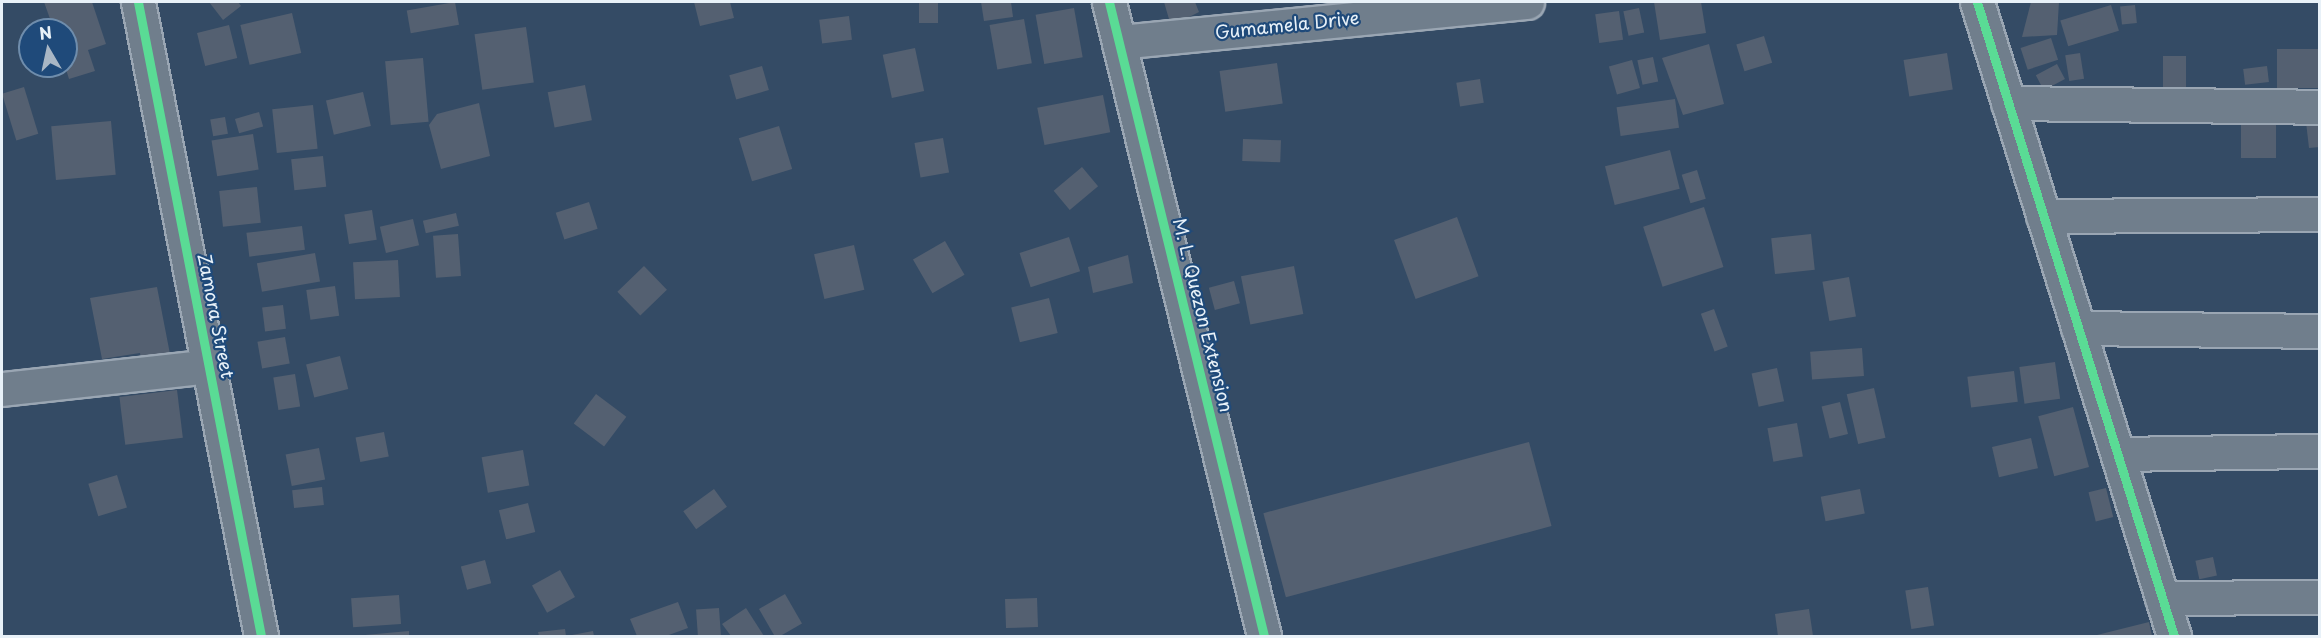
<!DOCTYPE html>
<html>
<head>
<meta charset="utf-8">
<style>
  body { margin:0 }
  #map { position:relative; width:2321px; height:638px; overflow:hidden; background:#344b65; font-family:"Playpen Sans",sans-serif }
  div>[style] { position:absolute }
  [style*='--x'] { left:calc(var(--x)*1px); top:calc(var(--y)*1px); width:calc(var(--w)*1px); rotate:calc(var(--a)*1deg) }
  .building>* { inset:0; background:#546071; transform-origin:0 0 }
  .roads { filter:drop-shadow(2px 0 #9aa6b3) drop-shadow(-2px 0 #9aa6b3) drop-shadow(0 2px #9aa6b3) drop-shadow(0 -2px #9aa6b3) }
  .minor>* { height:33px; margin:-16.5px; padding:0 16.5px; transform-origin:16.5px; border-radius:16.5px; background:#707e8c }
  .tertiary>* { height:33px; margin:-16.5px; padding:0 16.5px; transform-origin:16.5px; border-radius:16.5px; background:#707e8c }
  .cycleway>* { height:9px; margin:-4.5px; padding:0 4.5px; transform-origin:4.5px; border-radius:4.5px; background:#5adb95 }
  span { translate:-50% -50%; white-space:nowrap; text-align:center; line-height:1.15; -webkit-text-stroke:4.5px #1f4a7a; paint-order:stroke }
  .street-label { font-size:18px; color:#e8f1f8 }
  .frame { position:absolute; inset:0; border:3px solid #e8f1f8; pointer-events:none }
  .north { position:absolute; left:18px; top:18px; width:60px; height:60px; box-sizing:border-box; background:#1f4a7a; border:2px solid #6f8dac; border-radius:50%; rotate:351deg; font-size:16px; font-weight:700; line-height:24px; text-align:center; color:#e8f1f8 }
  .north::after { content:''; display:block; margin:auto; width:21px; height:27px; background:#a9b7c5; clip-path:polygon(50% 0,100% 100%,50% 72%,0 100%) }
</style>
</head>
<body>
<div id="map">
  <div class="building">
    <div style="clip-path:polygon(44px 2px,92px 2px,106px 44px,88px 50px,95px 71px,69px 79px,65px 66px,66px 30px,54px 30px)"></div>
    <div style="clip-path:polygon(209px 2px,238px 2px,241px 6px,223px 20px)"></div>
    <div style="left:455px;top:2px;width:23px;height:49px;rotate:80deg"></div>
    <div style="clip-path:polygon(694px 2px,730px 2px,734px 18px,700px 26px)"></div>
    <div style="left:919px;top:2px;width:19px;height:21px"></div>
    <div style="clip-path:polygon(981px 2px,1011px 2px,1013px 17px,984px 21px)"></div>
    <div style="clip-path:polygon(1164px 2px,1195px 2px,1199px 12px,1171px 26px)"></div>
    <div style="clip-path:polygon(1654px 2px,1701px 2px,1706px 33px,1660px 40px)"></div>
    <div style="clip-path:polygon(2031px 2px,2059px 2px,2057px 35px,2022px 37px)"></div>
    <div style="left:2111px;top:5px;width:27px;height:53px;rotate:73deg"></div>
    <div style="left:2135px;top:5px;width:18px;height:15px;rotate:84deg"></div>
    <div style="left:1074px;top:8px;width:50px;height:39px;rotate:80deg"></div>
    <div style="left:1639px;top:8px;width:25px;height:16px;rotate:78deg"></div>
    <div style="left:1619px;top:11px;width:29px;height:24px;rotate:82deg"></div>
    <div style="left:292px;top:13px;width:41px;height:53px;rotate:77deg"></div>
    <div style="left:849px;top:16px;width:24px;height:30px;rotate:83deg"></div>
    <div style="left:1024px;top:19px;width:45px;height:35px;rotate:80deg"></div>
    <div style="left:229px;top:25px;width:34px;height:33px;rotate:76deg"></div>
    <div style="left:526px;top:27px;width:56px;height:52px;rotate:82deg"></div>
    <div style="left:1764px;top:36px;width:28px;height:29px;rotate:73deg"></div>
    <div style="left:2051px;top:38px;width:23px;height:32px;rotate:72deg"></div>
    <div style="clip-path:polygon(1709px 44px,1724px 104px,1683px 115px,1662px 58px)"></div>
    <div style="left:915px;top:48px;width:44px;height:33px;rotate:78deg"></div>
    <div style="left:2320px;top:49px;width:39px;height:43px;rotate:90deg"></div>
    <div style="left:1947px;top:53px;width:37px;height:44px;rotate:81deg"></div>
    <div style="left:2080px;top:53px;width:26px;height:15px;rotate:81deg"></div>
    <div style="left:2163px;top:56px;width:23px;height:34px"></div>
    <div style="left:1653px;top:57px;width:25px;height:16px;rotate:78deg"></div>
    <div style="left:423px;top:58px;width:64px;height:38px;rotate:85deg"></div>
    <div style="left:1632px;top:60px;width:29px;height:24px;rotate:74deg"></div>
    <div style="left:1277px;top:63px;width:41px;height:58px;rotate:82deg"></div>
    <div style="left:2057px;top:64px;width:17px;height:24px;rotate:62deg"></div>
    <div style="left:762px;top:66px;width:25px;height:34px;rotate:74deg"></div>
    <div style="left:2267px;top:66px;width:16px;height:24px;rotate:83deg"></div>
    <div style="left:1480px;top:79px;width:24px;height:24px;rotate:81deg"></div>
    <div style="left:585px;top:85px;width:36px;height:38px;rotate:79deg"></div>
    <div style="left:24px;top:87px;width:49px;height:23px;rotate:73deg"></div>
    <div style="left:363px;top:92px;width:35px;height:38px;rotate:77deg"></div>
    <div style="left:1103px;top:95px;width:38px;height:67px;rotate:79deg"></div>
    <div style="left:1675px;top:99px;width:29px;height:59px;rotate:82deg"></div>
    <div style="clip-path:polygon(479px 103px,490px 156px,441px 169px,429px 125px,437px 114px)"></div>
    <div style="left:313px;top:105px;width:44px;height:41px;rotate:84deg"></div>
    <div style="left:259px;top:112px;width:15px;height:25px;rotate:74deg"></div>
    <div style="left:225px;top:117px;width:17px;height:15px;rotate:80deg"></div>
    <div style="left:2241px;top:118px;width:35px;height:40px"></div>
    <div style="left:111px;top:121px;width:54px;height:60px;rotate:85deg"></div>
    <div style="clip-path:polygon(2320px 121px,2320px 147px,2309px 148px,2306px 122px)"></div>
    <div style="left:779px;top:126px;width:45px;height:42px;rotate:73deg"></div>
    <div style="left:253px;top:134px;width:36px;height:42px;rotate:81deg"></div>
    <div style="left:943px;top:138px;width:35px;height:29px;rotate:80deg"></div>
    <div style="left:1243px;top:139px;width:38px;height:22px;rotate:2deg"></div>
    <div style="left:1670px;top:150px;width:40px;height:67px;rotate:76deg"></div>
    <div style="left:323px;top:156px;width:31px;height:32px;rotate:84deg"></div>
    <div style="left:1082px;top:167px;width:25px;height:37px;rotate:50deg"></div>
    <div style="left:1697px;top:170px;width:30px;height:16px;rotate:73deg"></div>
    <div style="left:257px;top:187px;width:36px;height:38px;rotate:84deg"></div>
    <div style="left:589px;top:202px;width:28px;height:35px;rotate:72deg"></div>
    <div style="left:1704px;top:207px;width:63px;height:64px;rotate:72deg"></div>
    <div style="left:372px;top:210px;width:30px;height:28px;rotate:81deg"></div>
    <div style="left:456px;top:213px;width:13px;height:34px;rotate:77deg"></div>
    <div style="left:1457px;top:217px;width:63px;height:67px;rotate:70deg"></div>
    <div style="left:413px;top:219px;width:27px;height:34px;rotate:77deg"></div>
    <div style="left:302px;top:226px;width:24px;height:56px;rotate:83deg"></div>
    <div style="left:458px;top:234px;width:42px;height:25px;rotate:86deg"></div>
    <div style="left:1811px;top:234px;width:36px;height:40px;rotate:84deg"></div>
    <div style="left:1069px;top:237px;width:36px;height:52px;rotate:72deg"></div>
    <div style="left:945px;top:241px;width:39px;height:37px;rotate:60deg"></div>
    <div style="left:854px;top:245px;width:46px;height:41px;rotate:77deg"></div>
    <div style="left:315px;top:253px;width:29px;height:59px;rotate:80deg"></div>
    <div style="clip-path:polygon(1128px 255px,1133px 283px,1093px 293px,1088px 267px)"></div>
    <div style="left:398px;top:260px;width:37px;height:45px;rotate:87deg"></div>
    <div style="left:644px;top:266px;width:33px;height:37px;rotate:46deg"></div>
    <div style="left:1294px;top:266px;width:49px;height:54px;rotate:79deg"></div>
    <div style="left:1849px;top:277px;width:40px;height:27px;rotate:80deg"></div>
    <div style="left:1234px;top:281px;width:23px;height:26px;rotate:75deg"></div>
    <div style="left:335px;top:286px;width:30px;height:29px;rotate:82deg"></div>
    <div style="clip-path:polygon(157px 287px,170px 354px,141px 360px,140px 353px,102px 359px,90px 298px)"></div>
    <div style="left:1049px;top:298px;width:36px;height:39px;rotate:76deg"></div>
    <div style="left:283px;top:305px;width:24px;height:21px;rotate:83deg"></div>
    <div style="left:1714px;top:309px;width:40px;height:14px;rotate:70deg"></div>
    <div style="left:285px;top:337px;width:27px;height:28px;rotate:80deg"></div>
    <div style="left:1862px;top:348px;width:28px;height:52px;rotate:86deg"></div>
    <div style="left:340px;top:356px;width:34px;height:35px;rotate:76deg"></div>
    <div style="left:2055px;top:362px;width:37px;height:36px;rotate:82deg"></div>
    <div style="left:1777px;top:368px;width:34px;height:26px;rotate:78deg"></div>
    <div style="left:2014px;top:371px;width:31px;height:47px;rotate:83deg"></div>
    <div style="left:295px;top:374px;width:33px;height:22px;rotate:81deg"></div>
    <div style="left:1874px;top:388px;width:51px;height:28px;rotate:77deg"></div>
    <div style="left:177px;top:390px;width:48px;height:58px;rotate:83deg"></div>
    <div style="left:596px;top:394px;width:38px;height:37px;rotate:37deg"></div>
    <div style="left:1840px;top:402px;width:33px;height:19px;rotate:76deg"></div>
    <div style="left:2073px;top:407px;width:62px;height:36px;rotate:75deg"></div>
    <div style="left:1797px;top:423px;width:34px;height:30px;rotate:80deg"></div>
    <div style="left:384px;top:432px;width:25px;height:29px;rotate:79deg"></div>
    <div style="left:2031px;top:438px;width:31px;height:40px;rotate:77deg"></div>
    <div style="left:1529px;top:442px;width:87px;height:275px;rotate:75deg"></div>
    <div style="left:319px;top:448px;width:32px;height:34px;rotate:79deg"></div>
    <div style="left:523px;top:450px;width:36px;height:42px;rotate:80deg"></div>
    <div style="left:117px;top:475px;width:34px;height:30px;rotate:73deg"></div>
    <div style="left:322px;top:487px;width:18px;height:30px;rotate:84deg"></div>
    <div style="left:2106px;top:488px;width:30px;height:18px;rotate:76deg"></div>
    <div style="left:714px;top:489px;width:22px;height:38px;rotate:54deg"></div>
    <div style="left:1860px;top:489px;width:25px;height:40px;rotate:79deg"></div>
    <div style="left:528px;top:503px;width:30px;height:30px;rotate:76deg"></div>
    <div style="left:2213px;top:557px;width:19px;height:18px;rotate:78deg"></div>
    <div style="left:485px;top:560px;width:24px;height:25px;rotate:75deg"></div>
    <div style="left:560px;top:570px;width:31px;height:32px;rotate:61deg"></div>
    <div style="left:1928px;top:587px;width:39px;height:23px;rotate:81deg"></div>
    <div style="left:785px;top:594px;width:34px;height:30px;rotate:60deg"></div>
    <div style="left:399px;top:595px;width:29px;height:48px;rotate:86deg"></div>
    <div style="left:1037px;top:598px;width:29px;height:32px;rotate:88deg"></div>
    <div style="clip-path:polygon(678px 602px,688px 628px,666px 636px,637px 636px,630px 619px)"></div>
    <div style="left:719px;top:608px;width:28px;height:23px;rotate:86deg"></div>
    <div style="clip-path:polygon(746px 608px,764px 636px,731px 636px,722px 624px)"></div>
    <div style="clip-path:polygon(1809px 609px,1813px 636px,1778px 636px,1775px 614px)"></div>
    <div style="clip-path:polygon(2149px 622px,2152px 636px,2093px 636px)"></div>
    <div style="clip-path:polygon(565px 629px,566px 636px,539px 636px,538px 632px)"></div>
    <div style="clip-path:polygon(409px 631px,409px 636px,365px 636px,365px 635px)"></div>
    <div style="clip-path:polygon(593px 631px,594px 636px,572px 636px,572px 635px)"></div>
  </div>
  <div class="roads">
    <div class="minor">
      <div style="--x:1977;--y:2;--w:664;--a:72.74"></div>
      <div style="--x:1119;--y:42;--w:410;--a:-5.6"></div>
      <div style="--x:2008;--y:103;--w:312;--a:0.7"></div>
      <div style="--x:2043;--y:216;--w:277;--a:-0.4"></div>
      <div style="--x:2078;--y:328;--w:242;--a:0.7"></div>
      <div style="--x:2;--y:389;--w:208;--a:-6.3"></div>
      <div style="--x:2118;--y:454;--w:202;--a:-0.9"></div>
      <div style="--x:2162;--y:598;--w:158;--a:-0.4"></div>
    </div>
    <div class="tertiary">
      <div style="--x:138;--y:2;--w:646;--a:79.02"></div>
      <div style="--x:1109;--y:2;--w:653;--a:76.26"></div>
    </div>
  </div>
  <div class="cycleway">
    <div style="--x:138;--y:2;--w:646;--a:79.02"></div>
    <div style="--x:1109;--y:2;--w:653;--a:76.26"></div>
    <div style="--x:1977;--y:2;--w:664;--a:72.74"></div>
  </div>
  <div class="street-label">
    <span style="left:1287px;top:25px;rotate:-6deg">Gumamela Drive</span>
    <span style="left:1203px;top:315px;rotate:76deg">M. L. Quezon Extension</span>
    <span style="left:216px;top:316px;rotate:79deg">Zamora Street</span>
  </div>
  <div class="frame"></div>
  <div class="north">N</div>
</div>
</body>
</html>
